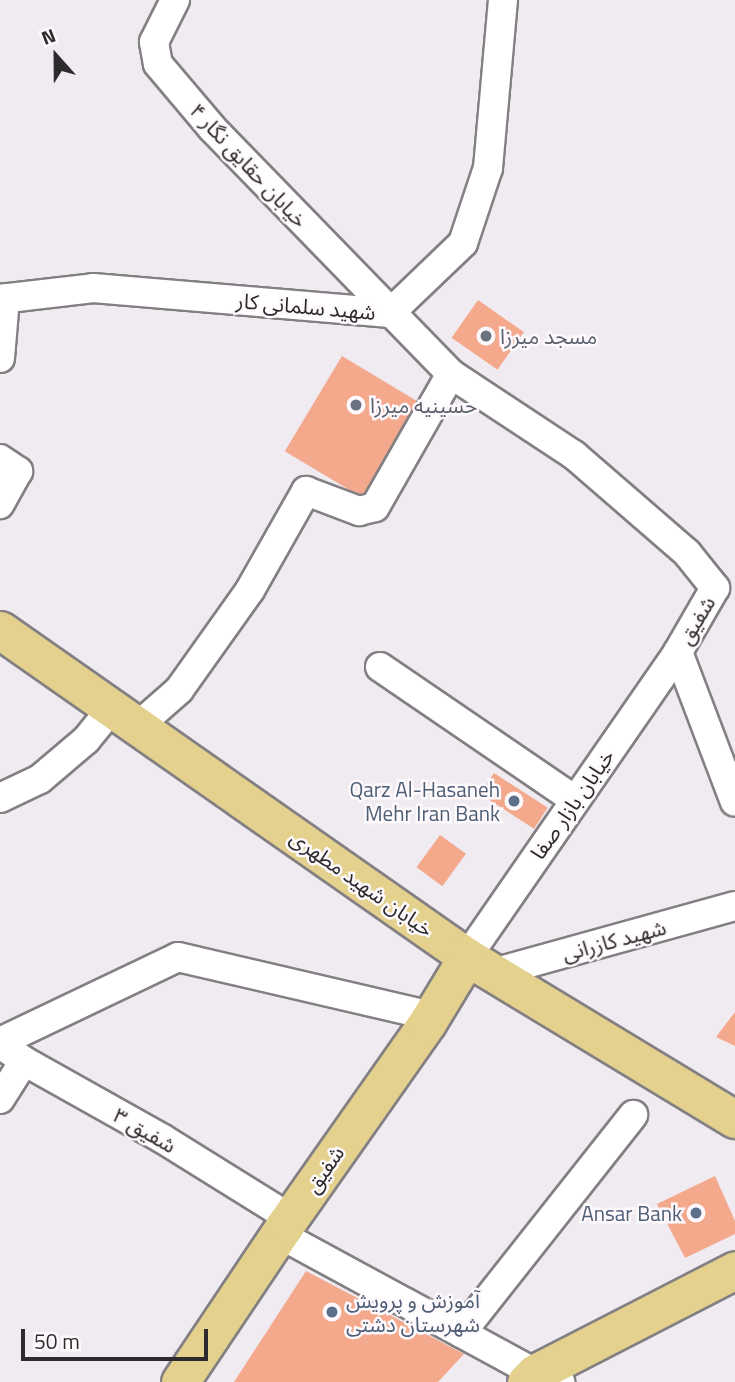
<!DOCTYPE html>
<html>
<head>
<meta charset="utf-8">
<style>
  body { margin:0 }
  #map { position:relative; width:735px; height:1382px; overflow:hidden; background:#efebf0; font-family:"Titillium Web","Noto Sans Arabic",sans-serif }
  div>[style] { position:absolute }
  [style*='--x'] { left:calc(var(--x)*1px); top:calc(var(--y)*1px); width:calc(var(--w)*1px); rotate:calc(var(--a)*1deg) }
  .building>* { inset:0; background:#f4a88c; transform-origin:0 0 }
  .roads { filter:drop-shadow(2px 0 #837f83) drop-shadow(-2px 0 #837f83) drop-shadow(0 2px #837f83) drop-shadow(0 -2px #837f83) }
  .minor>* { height:28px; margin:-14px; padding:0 14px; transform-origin:14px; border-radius:14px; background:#fff }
  .major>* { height:37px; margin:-18.5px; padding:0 18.5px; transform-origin:18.5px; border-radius:18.5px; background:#e3d18d }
  .dots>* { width:19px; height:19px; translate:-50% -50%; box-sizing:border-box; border:4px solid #fdf9fd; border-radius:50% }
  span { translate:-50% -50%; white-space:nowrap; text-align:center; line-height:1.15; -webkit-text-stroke:5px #fdf9fd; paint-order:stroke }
  .street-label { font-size:21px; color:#2c2a2c }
  .worship-label { font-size:21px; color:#5b616d }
  .left { translate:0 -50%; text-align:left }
  .service-label { font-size:21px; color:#4e5e75 }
  .right { translate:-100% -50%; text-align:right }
  .north { position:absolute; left:21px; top:21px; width:70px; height:70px; -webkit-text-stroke:5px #fdf9fd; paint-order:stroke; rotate:339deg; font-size:19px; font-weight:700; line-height:28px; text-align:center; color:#2c2a2c }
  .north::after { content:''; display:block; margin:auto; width:24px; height:32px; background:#2c2a2c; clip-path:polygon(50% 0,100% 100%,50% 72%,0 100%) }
  .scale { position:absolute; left:21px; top:1329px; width:187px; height:32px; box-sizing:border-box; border:4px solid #2c2a2c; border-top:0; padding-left:9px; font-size:21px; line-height:24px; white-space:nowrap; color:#2c2a2c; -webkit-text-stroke:5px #fdf9fd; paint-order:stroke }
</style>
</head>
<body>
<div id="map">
  <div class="building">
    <div style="left:478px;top:300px;width:56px;height:46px;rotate:35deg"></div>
    <div style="left:342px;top:356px;width:94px;height:111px;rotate:31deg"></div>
    <div style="left:494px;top:773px;width:64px;height:25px;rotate:33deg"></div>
    <div style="left:440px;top:835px;width:32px;height:40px;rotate:36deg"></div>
    <div style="clip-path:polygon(735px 1012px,735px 1046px,716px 1037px)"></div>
    <div style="clip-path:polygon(715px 1176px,735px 1221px,735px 1234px,685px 1258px,657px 1204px)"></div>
    <div style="clip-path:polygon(306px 1271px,464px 1354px,438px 1382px,234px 1382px)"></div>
  </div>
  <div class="roads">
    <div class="minor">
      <div style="--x:175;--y:0;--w:47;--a:116.6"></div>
      <div style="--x:154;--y:42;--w:22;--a:80"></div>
      <div style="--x:158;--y:64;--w:84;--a:49.8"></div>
      <div style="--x:212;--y:128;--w:343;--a:45.8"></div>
      <div style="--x:451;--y:374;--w:147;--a:33.4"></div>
      <div style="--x:574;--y:455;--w:150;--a:40.9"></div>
      <div style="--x:687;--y:553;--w:45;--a:51.3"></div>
      <div style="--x:0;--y:299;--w:94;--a:-6.7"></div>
      <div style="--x:93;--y:288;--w:298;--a:4.8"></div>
      <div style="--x:390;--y:313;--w:101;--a:-43.8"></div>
      <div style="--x:463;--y:243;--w:79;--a:-71.6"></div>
      <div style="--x:488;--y:168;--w:169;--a:-84.9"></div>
      <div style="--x:0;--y:358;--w:60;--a:-85.2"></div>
      <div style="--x:0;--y:459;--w:22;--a:34"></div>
      <div style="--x:18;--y:471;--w:38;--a:119"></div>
      <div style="--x:678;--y:652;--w:160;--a:69.2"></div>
      <div style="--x:380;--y:667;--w:236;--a:34.3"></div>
      <div style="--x:138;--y:726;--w:55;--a:-41.3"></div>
      <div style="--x:179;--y:690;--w:123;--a:-54.6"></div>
      <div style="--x:250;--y:590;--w:114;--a:-60.5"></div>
      <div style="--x:306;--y:491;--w:57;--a:20.7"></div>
      <div style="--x:359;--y:511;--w:16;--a:-14"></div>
      <div style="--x:375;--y:507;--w:153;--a:-60.3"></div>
      <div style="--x:0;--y:798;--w:44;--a:-25.4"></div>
      <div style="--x:40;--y:779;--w:60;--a:-40.3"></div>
      <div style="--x:86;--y:740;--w:41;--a:-50.9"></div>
      <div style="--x:467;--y:957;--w:371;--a:-55.3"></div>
      <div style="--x:678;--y:652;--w:74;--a:-60"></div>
      <div style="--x:493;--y:973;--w:251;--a:-15.5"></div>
      <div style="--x:0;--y:1042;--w:197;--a:-25.5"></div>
      <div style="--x:178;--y:957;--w:260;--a:13.1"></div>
      <div style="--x:0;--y:1044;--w:29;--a:35"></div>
      <div style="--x:24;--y:1061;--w:159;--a:29.3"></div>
      <div style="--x:163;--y:1139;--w:150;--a:31.9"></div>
      <div style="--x:0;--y:1099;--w:45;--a:-57.7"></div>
      <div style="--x:279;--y:1234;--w:291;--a:28.5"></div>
      <div style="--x:535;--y:1373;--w:27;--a:20"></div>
      <div style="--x:461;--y:1333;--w:278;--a:-51.7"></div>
    </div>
    <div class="major">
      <div style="--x:0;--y:630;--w:570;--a:35"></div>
      <div style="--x:467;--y:957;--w:313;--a:31.2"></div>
      <div style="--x:180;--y:1382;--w:189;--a:-56.2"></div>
      <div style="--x:285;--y:1225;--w:247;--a:-54.9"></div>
      <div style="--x:427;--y:1023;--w:77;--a:-58.8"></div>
      <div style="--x:526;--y:1382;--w:13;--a:-45"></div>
      <div style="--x:535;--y:1373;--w:225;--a:-27.2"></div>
    </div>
  </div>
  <div class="dots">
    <div style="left:486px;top:336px;background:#6b7280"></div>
    <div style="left:356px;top:405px;background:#6b7280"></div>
    <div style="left:514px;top:801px;background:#5c6f8a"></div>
    <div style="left:696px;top:1213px;background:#5c6f8a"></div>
    <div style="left:332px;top:1312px;background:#5c6f8a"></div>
  </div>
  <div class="street-label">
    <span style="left:249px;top:165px;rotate:47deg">خیابان حقایق نگار ۴</span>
    <span style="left:306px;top:306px;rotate:5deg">شهید سلمانی کار</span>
    <span style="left:696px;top:620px;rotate:-59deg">شفیق</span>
    <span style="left:572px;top:804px;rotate:-55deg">خیابان بازار صفا</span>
    <span style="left:362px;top:883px;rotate:35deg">خیابان شهید مطهری</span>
    <span style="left:614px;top:940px;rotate:-15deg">شهید کازرانی</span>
    <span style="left:145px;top:1130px;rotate:30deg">شفیق ۳</span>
    <span style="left:324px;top:1169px;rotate:-55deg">شفیق</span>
  </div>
  <div class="worship-label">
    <span class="left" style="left:500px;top:336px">مسجد میرزا</span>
    <span class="left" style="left:370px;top:405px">حسینیه میرزا</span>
  </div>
  <div class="service-label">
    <span class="right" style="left:500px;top:801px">Qarz Al-Hasaneh<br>Mehr Iran Bank</span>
    <span class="right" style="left:682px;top:1213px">Ansar Bank</span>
    <span class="left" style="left:346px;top:1312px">آموزش و پرویش<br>شهرستان دشتی</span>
  </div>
  <div class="north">N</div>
  <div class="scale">50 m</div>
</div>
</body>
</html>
